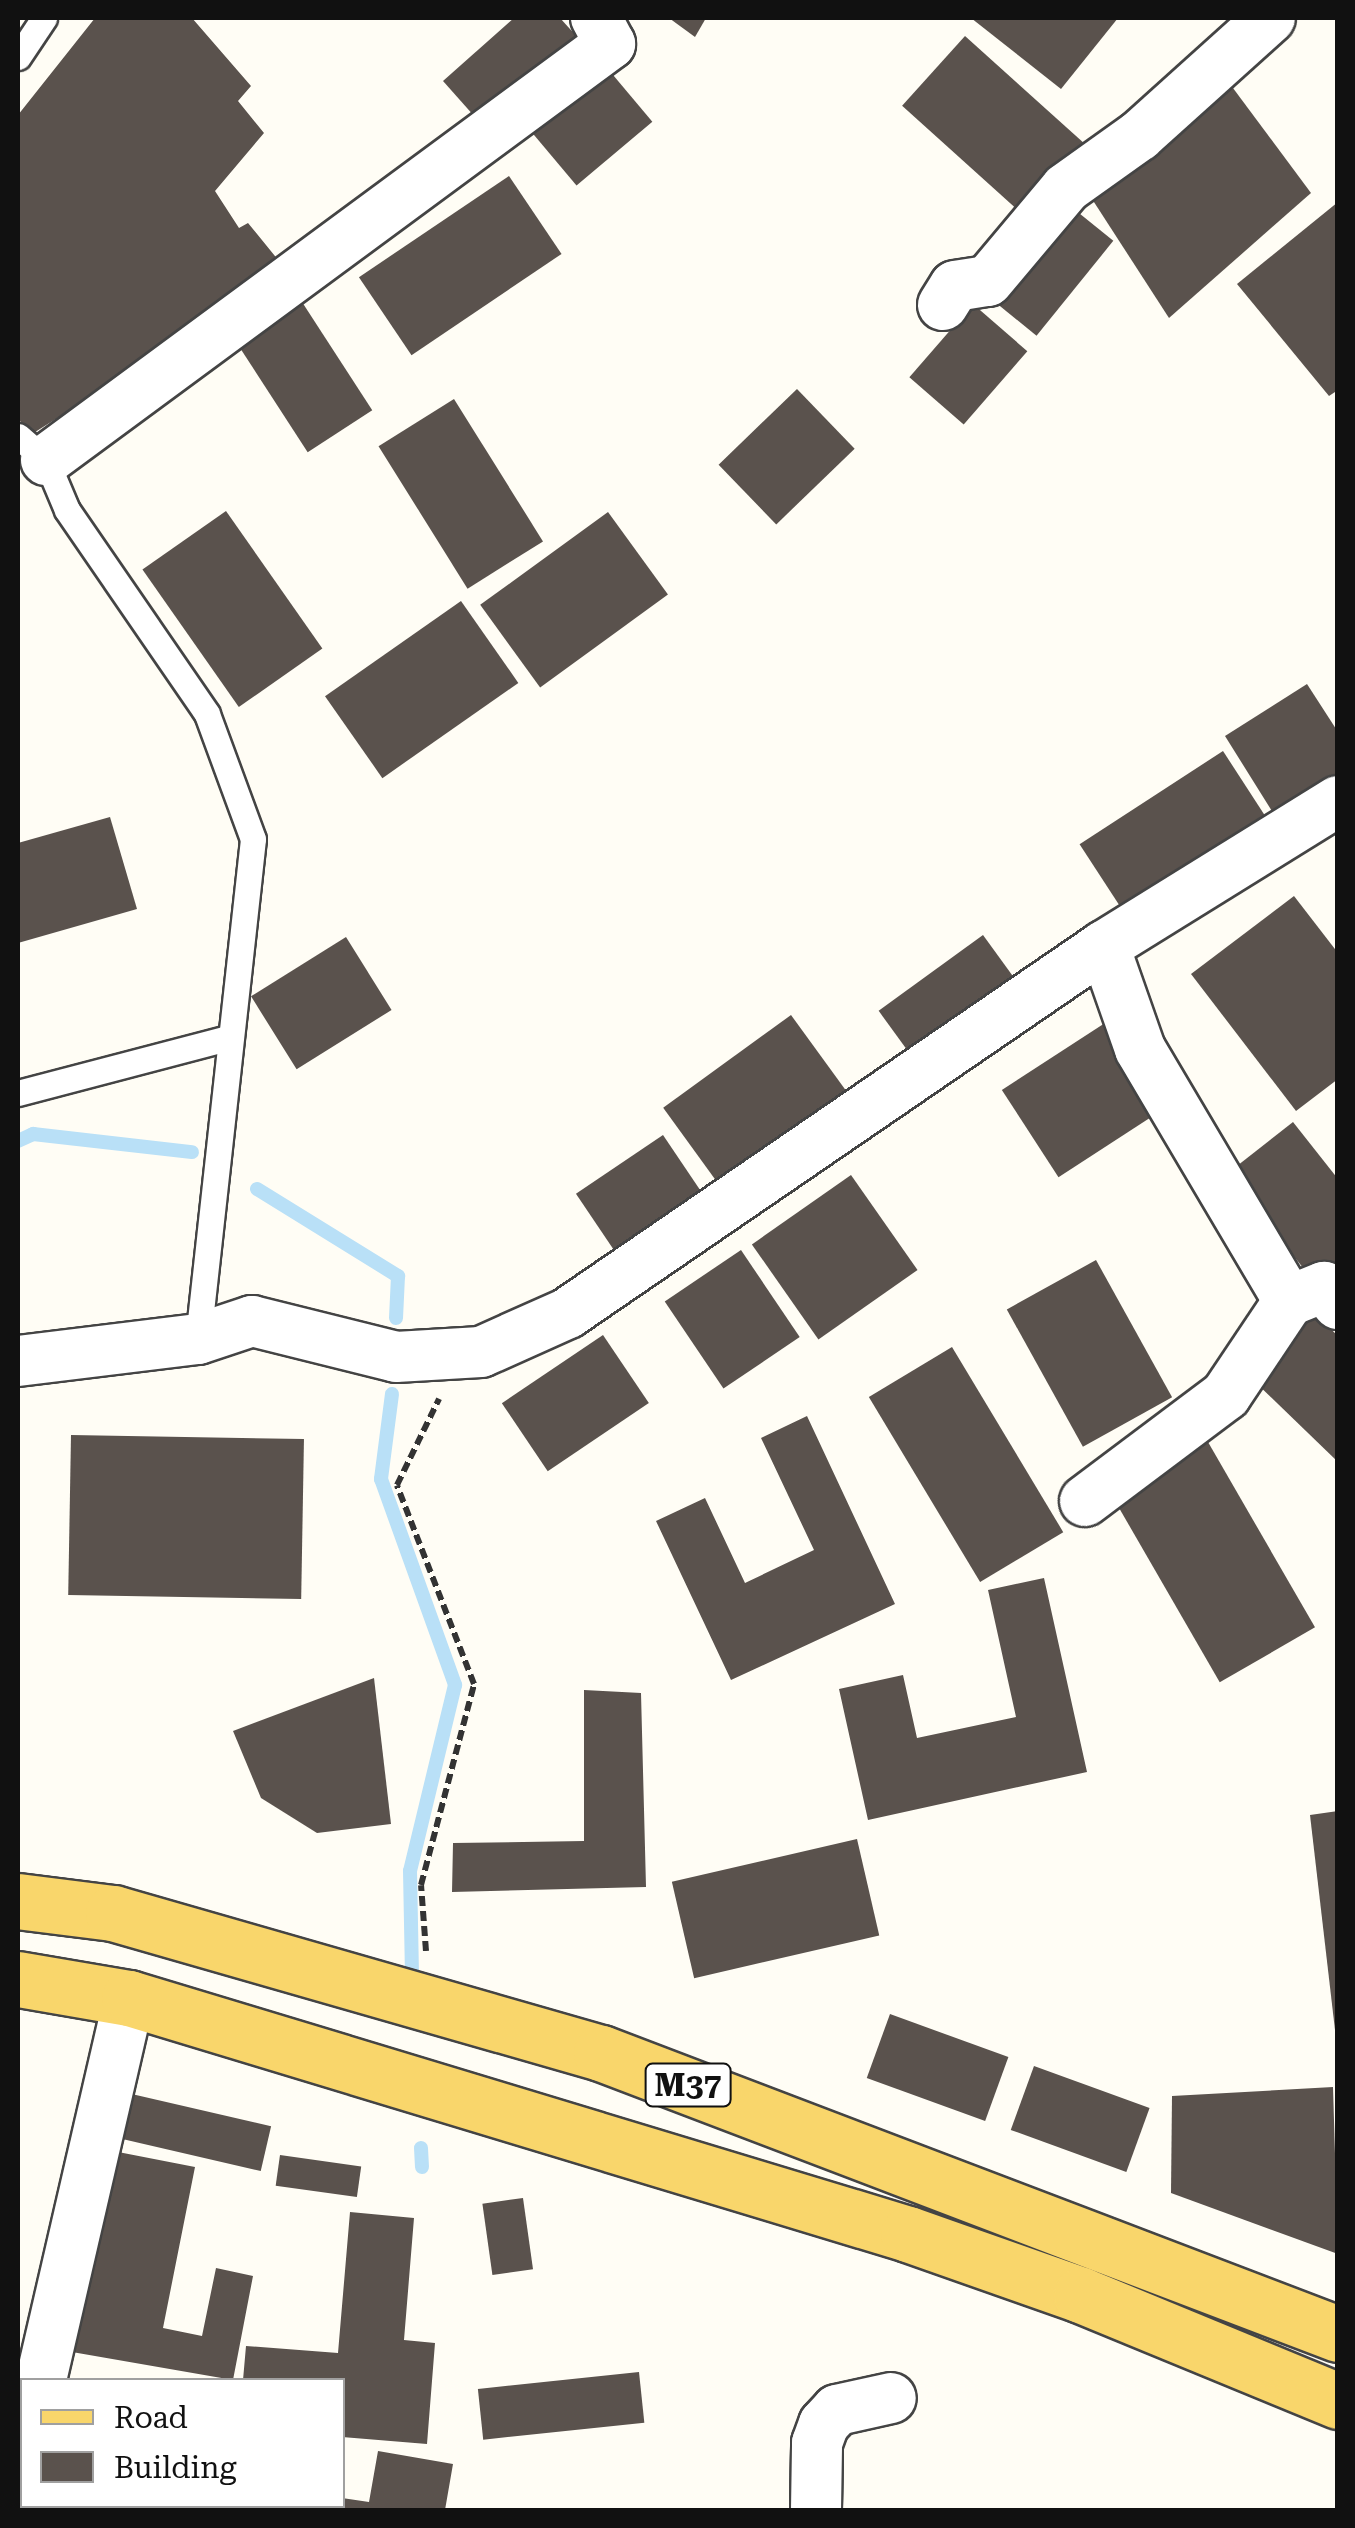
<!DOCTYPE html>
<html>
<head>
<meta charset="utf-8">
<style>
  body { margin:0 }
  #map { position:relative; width:1355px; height:2528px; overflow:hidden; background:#fffdf5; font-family:"Roboto Serif",serif }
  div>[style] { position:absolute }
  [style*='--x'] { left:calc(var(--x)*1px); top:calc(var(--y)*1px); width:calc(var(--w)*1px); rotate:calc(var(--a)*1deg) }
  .stream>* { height:14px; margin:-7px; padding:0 7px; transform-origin:7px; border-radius:7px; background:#b9e0f7 }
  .building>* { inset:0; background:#5a524d; transform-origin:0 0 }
  .path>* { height:6px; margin-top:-3px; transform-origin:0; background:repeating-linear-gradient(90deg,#333 0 10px,transparent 0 15px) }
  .roads { filter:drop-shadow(2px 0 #444) drop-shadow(-2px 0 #444) drop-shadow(0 2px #444) drop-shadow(0 -2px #444) }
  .lane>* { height:25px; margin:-12.5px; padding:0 12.5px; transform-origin:12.5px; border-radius:12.5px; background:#fff }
  .street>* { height:50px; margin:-25px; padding:0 25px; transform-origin:25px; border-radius:25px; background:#fff }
  .primary>* { height:55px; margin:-27.5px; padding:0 27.5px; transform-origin:27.5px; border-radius:27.5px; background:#f9d66b }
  span { translate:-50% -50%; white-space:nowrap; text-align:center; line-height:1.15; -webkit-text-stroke:10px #fff; paint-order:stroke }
  .shield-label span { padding:2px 8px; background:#fff; border:2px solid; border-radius:8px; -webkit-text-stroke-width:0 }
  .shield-label { font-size:32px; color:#111; font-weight:700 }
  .frame { position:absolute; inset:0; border:20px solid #111; pointer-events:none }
  .legend { position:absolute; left:20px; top:2378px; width:325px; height:130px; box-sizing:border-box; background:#fff; border:2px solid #a0a0a0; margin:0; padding:12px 18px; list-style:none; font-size:30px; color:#111 }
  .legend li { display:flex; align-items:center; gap:20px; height:50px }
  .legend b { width:50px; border:2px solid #a0a0a0 }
</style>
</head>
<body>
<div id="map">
  <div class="stream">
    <div style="--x:18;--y:1141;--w:17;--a:-25"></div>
    <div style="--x:33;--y:1134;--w:160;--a:6.5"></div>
    <div style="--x:257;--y:1189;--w:166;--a:31.7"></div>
    <div style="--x:398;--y:1276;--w:42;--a:92.7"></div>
    <div style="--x:392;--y:1394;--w:86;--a:97.4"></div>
    <div style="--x:381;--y:1479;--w:219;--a:70.2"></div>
    <div style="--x:455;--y:1685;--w:191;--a:103.6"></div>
    <div style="--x:410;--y:1871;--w:100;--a:88.9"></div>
    <div style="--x:421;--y:2148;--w:19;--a:87"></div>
  </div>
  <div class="building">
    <div style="clip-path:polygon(95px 18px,192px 18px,251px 86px,238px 101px,264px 133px,215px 191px,239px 228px,248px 223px,288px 272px,32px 434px,18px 419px,18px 115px)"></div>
    <div style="clip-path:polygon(514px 18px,560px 18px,580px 40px,483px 126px,443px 81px)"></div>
    <div style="clip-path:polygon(669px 18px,706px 18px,695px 37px)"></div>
    <div style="clip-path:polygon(971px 18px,1118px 18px,1061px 89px)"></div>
    <div style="left:965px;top:36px;width:164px;height:94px;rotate:42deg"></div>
    <div style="left:608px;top:69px;width:69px;height:99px;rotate:50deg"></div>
    <div style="clip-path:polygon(1227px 80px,1311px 193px,1169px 318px,1092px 199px)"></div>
    <div style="left:509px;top:176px;width:94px;height:181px;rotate:56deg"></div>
    <div style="clip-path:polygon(1338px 202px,1338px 390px,1329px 396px,1237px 284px)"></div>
    <div style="left:1069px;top:205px;width:57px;height:122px;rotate:39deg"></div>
    <div style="left:302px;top:302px;width:129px;height:77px;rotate:57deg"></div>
    <div style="left:973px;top:304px;width:72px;height:97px;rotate:41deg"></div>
    <div style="left:797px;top:389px;width:83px;height:109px;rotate:46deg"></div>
    <div style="left:454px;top:399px;width:168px;height:89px;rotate:58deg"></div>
    <div style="left:226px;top:511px;width:168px;height:102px;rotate:55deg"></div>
    <div style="left:608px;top:512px;width:102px;height:158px;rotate:54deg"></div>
    <div style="left:461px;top:601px;width:100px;height:166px;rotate:55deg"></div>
    <div style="clip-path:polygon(1307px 684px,1338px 732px,1338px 788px,1280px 824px,1225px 736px)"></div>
    <div style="left:1223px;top:751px;width:90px;height:171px;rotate:57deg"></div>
    <div style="clip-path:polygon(110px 817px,137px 909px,18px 943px,18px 843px)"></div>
    <div style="clip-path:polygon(1294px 896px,1338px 953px,1338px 1079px,1296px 1111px,1191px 974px)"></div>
    <div style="left:983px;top:935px;width:59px;height:129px;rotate:54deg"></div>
    <div style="left:346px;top:937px;width:86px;height:112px;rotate:58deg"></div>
    <div style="left:791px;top:1015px;width:103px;height:158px;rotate:54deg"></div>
    <div style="left:1105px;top:1023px;width:104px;height:123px;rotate:57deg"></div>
    <div style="clip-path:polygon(1293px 1122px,1338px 1179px,1338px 1266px,1315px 1283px,1228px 1173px)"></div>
    <div style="left:663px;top:1135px;width:82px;height:105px;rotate:56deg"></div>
    <div style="left:851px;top:1175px;width:116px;height:121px;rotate:55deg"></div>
    <div style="left:741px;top:1250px;width:105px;height:92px;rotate:56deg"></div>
    <div style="left:1096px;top:1260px;width:157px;height:102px;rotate:61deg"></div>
    <div style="clip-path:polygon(1314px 1313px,1338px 1336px,1338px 1462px,1251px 1378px)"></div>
    <div style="left:603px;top:1335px;width:82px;height:122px;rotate:56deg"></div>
    <div style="left:952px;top:1347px;width:216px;height:97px;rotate:59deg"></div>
    <div style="clip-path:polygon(807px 1416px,895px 1604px,731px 1680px,656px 1521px,705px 1498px,745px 1583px,814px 1550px,761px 1438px)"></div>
    <div style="left:71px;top:1435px;width:233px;height:160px;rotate:1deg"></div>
    <div style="left:1208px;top:1442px;width:214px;height:110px;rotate:60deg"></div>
    <div style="clip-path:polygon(1044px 1578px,1087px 1772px,868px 1820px,839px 1689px,903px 1675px,917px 1738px,1016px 1717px,988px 1590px)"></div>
    <div style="clip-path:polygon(374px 1678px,391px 1824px,317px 1833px,261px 1798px,233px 1731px)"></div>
    <div style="clip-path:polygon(584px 1690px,641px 1693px,646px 1887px,452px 1892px,453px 1843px,584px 1841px)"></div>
    <div style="clip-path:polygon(1338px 1811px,1338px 2030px,1335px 2030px,1310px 1815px)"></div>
    <div style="left:857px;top:1839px;width:99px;height:190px;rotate:77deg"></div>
    <div style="left:890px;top:2014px;width:126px;height:68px;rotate:20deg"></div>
    <div style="left:1034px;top:2066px;width:123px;height:68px;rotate:20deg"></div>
    <div style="clip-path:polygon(1333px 2087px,1338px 2254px,1171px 2193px,1172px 2096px)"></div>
    <div style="left:123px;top:2092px;width:152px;height:46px;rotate:13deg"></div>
    <div style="clip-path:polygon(113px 2151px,195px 2167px,163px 2328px,202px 2336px,216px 2268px,253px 2276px,233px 2380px,72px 2352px)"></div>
    <div style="left:280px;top:2155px;width:82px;height:31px;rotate:8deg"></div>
    <div style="left:523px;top:2198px;width:72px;height:41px;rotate:82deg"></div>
    <div style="clip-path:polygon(350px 2212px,414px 2218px,404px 2340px,435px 2343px,427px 2444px,342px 2437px,342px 2380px,243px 2380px,246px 2346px,338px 2353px)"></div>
    <div style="left:639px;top:2372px;width:51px;height:162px;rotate:84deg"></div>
    <div style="clip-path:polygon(378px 2451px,453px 2464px,445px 2510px,218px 2510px,342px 2506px,342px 2498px,369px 2502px)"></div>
  </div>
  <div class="path">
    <div style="--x:426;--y:1951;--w:66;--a:-94.3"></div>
    <div style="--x:421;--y:1885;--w:208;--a:-75.2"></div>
    <div style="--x:474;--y:1684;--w:213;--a:-111.2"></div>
    <div style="--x:397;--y:1485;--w:96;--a:-64"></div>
  </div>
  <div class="roads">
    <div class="lane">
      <div style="--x:18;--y:57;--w:47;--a:-56.3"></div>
      <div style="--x:18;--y:436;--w:37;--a:41"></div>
      <div style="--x:46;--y:460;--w:54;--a:67.2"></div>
      <div style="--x:67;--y:510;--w:247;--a:55.5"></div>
      <div style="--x:207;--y:714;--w:133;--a:69.8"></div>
      <div style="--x:253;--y:839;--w:503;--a:96.28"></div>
      <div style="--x:18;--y:1093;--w:216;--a:-14.7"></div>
    </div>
    <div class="street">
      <div style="--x:943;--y:305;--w:22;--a:-58"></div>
      <div style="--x:955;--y:286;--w:33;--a:-9"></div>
      <div style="--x:988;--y:281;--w:121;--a:-50"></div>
      <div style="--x:1066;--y:188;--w:90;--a:-35.5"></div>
      <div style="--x:1139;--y:136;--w:176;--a:-42"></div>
      <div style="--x:46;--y:460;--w:701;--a:-36.41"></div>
      <div style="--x:610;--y:44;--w:30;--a:-118"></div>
      <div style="--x:1104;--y:946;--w:109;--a:70.7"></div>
      <div style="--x:1140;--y:1049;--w:293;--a:59.4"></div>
      <div style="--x:1289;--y:1301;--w:38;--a:-22"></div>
      <div style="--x:1324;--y:1287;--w:22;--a:51"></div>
      <div style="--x:18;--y:1361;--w:181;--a:-7"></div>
      <div style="--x:198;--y:1339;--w:57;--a:-18.4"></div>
      <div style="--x:252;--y:1321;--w:148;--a:14"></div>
      <div style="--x:396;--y:1357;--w:85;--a:-3.4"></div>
      <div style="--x:481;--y:1352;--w:95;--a:-24.1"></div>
      <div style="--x:568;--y:1313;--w:650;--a:-34.4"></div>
      <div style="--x:1104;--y:946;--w:275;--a:-31.8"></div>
      <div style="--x:1085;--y:1501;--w:176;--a:-36.9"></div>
      <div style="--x:1226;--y:1395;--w:113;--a:-56.2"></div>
      <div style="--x:41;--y:2380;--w:392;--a:-77"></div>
      <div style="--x:18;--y:2441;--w:6;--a:-45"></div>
      <div style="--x:51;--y:2506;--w:4;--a:63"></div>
      <div style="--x:816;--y:2510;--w:67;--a:-89.1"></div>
      <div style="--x:817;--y:2443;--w:20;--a:-70"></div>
      <div style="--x:824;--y:2424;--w:19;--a:-47"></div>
      <div style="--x:837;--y:2410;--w:55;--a:-12.5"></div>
    </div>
    <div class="primary">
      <div style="--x:18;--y:1901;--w:96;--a:7.2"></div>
      <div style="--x:113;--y:1913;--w:508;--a:16.01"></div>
      <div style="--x:601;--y:2053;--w:789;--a:20.87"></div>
      <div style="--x:18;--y:1979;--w:113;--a:9.7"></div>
      <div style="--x:129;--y:1998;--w:814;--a:16.85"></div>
      <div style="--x:908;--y:2234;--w:183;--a:19.4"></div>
      <div style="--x:1081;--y:2295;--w:278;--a:22.4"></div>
    </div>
  </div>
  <div class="shield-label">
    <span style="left:688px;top:2085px">M37</span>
  </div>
  <div class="frame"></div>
  <ul class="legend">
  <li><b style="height:12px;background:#f9d66b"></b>Road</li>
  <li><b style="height:28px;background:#5a524d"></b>Building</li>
  </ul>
</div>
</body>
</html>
